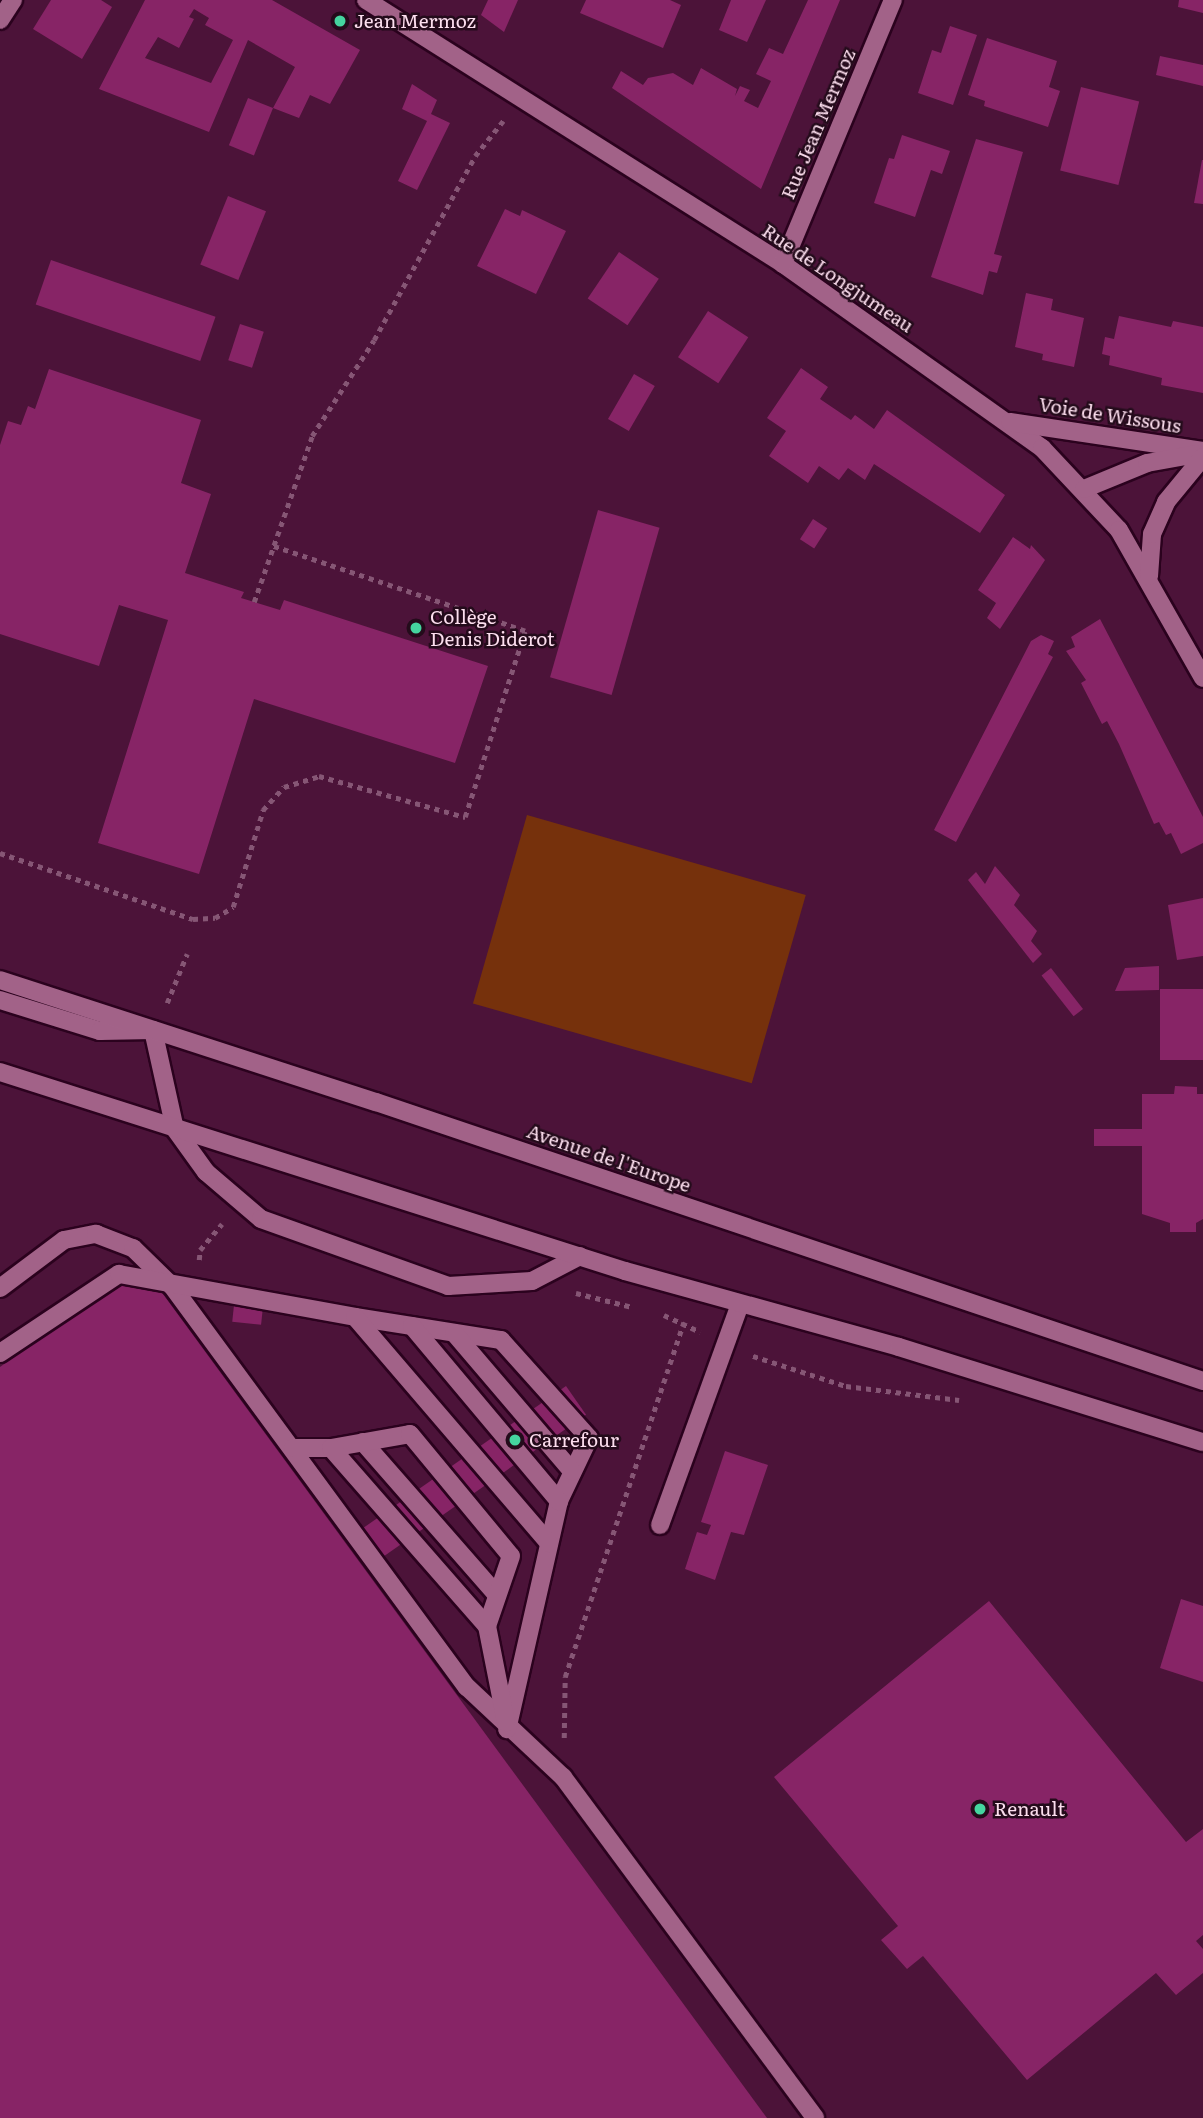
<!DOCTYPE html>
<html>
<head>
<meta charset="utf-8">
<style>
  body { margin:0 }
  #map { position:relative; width:1203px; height:2118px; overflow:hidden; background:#4c1339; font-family:Literata,serif }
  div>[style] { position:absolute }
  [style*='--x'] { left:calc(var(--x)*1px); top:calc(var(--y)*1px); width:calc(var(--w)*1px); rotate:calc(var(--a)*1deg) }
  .green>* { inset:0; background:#76310c; transform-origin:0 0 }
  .building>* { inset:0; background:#872466; transform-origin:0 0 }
  .path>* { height:4.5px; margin-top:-2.25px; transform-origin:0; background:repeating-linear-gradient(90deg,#865675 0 5px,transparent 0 10px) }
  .roads { filter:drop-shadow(2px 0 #2b021e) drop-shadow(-2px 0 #2b021e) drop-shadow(0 2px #2b021e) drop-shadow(0 -2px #2b021e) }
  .lane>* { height:18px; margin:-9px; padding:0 9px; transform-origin:9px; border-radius:9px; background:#a26288 }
  .street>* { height:18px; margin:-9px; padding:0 9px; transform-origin:9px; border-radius:9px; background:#a26288 }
  .secondary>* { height:18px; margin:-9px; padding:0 9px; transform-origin:9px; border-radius:9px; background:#a26288 }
  .dots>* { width:19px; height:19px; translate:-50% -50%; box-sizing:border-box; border:4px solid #240b1b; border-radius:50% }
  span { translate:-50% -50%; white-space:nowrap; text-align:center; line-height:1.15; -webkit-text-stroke:5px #240b1b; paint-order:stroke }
  .poi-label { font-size:19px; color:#fcdeee }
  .left { translate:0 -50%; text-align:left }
  .street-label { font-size:19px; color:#fcdeee }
</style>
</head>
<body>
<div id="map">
  <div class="green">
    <div style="left:527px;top:815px;width:290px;height:196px;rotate:16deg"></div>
  </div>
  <div class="building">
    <div style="clip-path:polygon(51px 0,101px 0,112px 7px,82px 59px,33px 29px)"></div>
    <div style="clip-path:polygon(evenodd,145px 0,272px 0,360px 50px,330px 104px,310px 95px,299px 118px,273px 108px,295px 67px,248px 40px,209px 132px,99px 89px,145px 0,194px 9px,209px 18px,205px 25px,233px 40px,211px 83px,145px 58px,158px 37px,179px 48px,194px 19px,189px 17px,194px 9px)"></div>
    <div style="clip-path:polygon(488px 0,518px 0,504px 32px,481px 15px)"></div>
    <div style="clip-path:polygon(586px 0,670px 0,681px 5px,663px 48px,580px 13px)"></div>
    <div style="clip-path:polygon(731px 0,766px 0,747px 42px,719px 30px)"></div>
    <div style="clip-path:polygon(808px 0,840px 0,761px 189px,612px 88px,621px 71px,643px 85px,648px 78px,673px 73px,693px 85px,701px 68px,737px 89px,735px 96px,740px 86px,750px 90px,744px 101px,758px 108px,771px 81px,756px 74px,769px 48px,783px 54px)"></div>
    <div style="clip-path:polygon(1179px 0,1203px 0,1203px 13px,1178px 7px)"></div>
    <div style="clip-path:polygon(950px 26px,977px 35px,953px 105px,918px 93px,932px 50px,941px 53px)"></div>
    <div style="clip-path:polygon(987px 38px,1057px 61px,1049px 87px,1060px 91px,1048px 127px,984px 106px,985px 101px,968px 95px)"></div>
    <div style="clip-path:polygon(1160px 56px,1203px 65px,1203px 86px,1156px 75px)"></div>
    <div style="clip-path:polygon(412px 84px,437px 100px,431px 114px,450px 123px,417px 190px,398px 181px,427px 121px,402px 109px)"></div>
    <div style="left:1081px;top:87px;width:60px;height:86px;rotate:14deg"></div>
    <div style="left:248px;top:98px;width:27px;height:51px;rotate:22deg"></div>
    <div style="clip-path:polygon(902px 135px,950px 151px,942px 174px,931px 170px,915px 217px,874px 203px,889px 158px,894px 159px)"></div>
    <div style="clip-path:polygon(976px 139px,1023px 152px,994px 254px,1002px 256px,997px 273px,989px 271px,983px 295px,931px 277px)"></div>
    <div style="clip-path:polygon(1202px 160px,1203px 160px,1203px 204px,1194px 203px)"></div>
    <div style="left:228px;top:196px;width:41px;height:74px;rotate:22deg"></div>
    <div style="clip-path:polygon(505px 209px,520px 216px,522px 210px,566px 231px,536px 294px,477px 266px)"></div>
    <div style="left:619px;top:252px;width:48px;height:56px;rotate:34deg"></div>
    <div style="left:51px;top:260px;width:174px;height:47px;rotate:19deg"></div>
    <div style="clip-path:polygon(1026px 293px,1053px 299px,1051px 310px,1084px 318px,1074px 367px,1042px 360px,1043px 354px,1015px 347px)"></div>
    <div style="left:708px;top:311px;width:48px;height:55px;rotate:33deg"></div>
    <div style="clip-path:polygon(1119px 316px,1171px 327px,1173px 321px,1203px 327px,1203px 393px,1161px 385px,1162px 378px,1109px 365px,1110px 356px,1102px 354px,1105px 337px,1114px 339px)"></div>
    <div style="left:240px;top:324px;width:25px;height:38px;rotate:18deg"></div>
    <div style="clip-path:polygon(801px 368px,828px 387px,820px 399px,851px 420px,855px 415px,874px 429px,887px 410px,1005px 495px,980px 533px,874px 464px,865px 480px,848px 468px,839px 480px,819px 466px,808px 483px,769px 456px,786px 431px,767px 418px)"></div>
    <div style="clip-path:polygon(49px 369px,201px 420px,181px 483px,211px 494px,185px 573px,244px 592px,241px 598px,280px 610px,284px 600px,488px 666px,455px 763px,254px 699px,199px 874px,98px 843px,168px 620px,119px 605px,99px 666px,0 634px,0 445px,8px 421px,21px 425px,28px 406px,35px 409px)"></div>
    <div style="left:634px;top:374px;width:24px;height:52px;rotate:30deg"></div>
    <div style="left:598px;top:510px;width:64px;height:174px;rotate:16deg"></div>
    <div style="left:813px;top:519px;width:17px;height:24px;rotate:33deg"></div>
    <div style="clip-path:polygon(1013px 537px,1030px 549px,1031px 545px,1045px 560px,1000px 629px,987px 618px,996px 603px,978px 590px)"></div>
    <div style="clip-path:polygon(1100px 619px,1203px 817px,1203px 843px,1181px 854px,1171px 833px,1166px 835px,1159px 822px,1154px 824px,1119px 744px,1107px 721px,1102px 724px,1081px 683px,1086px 680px,1066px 651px,1075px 647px,1071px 637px)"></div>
    <div style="clip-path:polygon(1041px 635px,1054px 641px,1048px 654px,1053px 657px,956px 842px,934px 830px,1031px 641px)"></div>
    <div style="clip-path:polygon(995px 866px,1020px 895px,1014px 905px,1037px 931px,1031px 941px,1042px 954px,1033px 963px,968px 880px,976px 872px,985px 884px)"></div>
    <div style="clip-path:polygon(1203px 898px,1203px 956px,1177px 960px,1168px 905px)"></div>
    <div style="clip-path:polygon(1159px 966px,1159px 990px,1115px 991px,1125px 968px)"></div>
    <div style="left:1051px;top:968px;width:52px;height:12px;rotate:52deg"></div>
    <div style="left:1203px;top:989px;width:71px;height:43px;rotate:90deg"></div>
    <div style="clip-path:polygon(1175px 1086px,1197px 1087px,1197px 1094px,1203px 1094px,1203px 1219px,1196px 1223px,1196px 1232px,1170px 1232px,1170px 1223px,1142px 1214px,1142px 1146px,1094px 1146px,1094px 1129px,1142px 1129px,1142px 1094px,1174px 1094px)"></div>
    <div style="clip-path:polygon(141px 1264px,767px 2118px,0 2118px,0 1367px)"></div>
    <div style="left:236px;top:1286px;width:29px;height:36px;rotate:6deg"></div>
    <div style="left:566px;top:1386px;width:35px;height:249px;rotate:55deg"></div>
    <div style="clip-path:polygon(725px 1451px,768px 1465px,744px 1535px,731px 1532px,715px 1580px,685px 1569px,697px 1532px,707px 1535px,711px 1525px,701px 1522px)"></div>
    <div style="clip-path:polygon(1181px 1599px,1203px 1606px,1203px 1682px,1160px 1668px)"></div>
    <div style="clip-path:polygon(989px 1601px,1186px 1842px,1203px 1829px,1203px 1935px,1196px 1941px,1203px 1949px,1203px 1973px,1176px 1995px,1156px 1973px,1027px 2080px,923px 1956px,907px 1969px,881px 1940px,898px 1926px,774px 1777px)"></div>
  </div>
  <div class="path">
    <div style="--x:254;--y:602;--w:176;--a:-70.7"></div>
    <div style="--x:312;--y:436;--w:114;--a:-57.1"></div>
    <div style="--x:374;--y:340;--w:210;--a:-61.2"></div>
    <div style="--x:475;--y:156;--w:45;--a:-51.3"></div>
    <div style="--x:0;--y:853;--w:204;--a:18.9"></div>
    <div style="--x:193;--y:919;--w:22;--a:-3"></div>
    <div style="--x:215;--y:918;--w:21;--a:-31"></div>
    <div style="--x:233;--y:907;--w:102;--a:-72.8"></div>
    <div style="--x:263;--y:810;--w:31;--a:-48"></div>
    <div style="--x:284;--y:787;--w:37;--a:-17"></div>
    <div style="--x:319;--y:776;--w:152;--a:15.7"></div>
    <div style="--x:465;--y:817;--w:195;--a:-72.1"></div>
    <div style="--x:525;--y:631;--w:266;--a:-161.4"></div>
    <div style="--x:167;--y:1003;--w:53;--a:-67.8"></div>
    <div style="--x:199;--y:1260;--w:10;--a:-84"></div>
    <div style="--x:200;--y:1250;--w:34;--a:-50"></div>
    <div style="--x:576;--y:1293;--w:58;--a:14"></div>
    <div style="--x:664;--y:1315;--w:40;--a:25"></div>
    <div style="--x:753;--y:1356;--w:98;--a:17.9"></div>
    <div style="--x:846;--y:1386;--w:114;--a:7.1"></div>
    <div style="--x:564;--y:1738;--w:61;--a:-89.1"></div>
    <div style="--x:565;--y:1677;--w:374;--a:-71.5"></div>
  </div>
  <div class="roads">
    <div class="lane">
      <div style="--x:0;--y:1000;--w:105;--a:17.2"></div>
      <div style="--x:100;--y:1031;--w:53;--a:-1.1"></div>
      <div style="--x:153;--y:1030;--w:101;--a:77.5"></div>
      <div style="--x:175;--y:1129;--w:53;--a:54.2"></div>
      <div style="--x:206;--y:1172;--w:72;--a:40.5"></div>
      <div style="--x:261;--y:1219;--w:199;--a:19.7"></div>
      <div style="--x:448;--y:1286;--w:84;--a:-3.4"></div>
      <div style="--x:532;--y:1281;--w:54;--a:-27.5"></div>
      <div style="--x:0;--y:1288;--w:80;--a:-36.9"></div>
      <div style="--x:64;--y:1240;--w:33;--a:-11"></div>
      <div style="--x:96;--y:1234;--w:40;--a:21"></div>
      <div style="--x:133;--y:1248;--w:54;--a:44.3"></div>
      <div style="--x:172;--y:1286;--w:498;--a:53.7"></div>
      <div style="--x:467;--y:1687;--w:132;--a:43.2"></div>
      <div style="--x:563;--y:1777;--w:424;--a:53.5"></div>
      <div style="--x:355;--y:1317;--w:148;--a:9"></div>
      <div style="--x:501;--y:1340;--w:132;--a:48.1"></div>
      <div style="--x:589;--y:1438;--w:70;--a:115.5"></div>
      <div style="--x:559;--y:1501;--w:234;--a:102.8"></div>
      <div style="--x:412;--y:1326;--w:229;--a:50"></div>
      <div style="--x:454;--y:1333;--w:182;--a:49.5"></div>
      <div style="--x:0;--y:1353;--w:143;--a:-33.6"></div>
      <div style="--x:119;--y:1274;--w:240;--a:10.3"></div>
      <div style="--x:355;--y:1317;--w:298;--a:49.4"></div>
      <div style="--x:363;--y:1442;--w:203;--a:48.8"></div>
      <div style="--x:293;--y:1448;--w:38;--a:0"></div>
      <div style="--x:331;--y:1448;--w:80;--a:-10"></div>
      <div style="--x:410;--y:1434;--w:158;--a:50.4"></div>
      <div style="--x:511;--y:1556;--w:74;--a:108.9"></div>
      <div style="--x:487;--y:1626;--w:98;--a:78.8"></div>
      <div style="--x:331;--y:1448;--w:237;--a:48.8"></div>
      <div style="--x:660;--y:1525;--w:235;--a:-70.1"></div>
    </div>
    <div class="street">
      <div style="--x:366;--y:0;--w:494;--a:32.3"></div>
      <div style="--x:783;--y:264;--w:318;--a:35.4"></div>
      <div style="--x:1042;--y:448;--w:112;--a:46.8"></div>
      <div style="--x:1119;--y:530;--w:170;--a:60.4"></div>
      <div style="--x:0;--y:20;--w:24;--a:-57"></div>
      <div style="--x:783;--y:264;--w:286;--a:-67.4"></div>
      <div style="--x:1010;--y:422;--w:195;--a:8.5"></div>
      <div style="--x:1084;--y:489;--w:68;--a:-22.4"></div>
      <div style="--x:1147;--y:463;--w:51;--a:-10.2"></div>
      <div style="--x:1149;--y:576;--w:42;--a:-85.9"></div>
      <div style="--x:1152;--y:534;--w:35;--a:-66"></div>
      <div style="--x:1166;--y:502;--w:58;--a:-50.6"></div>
    </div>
    <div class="secondary">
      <div style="--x:0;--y:980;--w:395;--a:18"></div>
      <div style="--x:376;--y:1102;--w:873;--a:18.64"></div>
      <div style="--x:0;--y:1072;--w:656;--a:17.66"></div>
      <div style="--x:625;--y:1271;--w:284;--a:15.5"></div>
      <div style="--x:899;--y:1347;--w:318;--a:17.4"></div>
    </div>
  </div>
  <div class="dots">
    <div style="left:340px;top:21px;background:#45d49f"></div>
    <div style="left:416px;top:628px;background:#45d49f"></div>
    <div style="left:515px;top:1440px;background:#45d49f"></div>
    <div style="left:980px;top:1809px;background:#45d49f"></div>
  </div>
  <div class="poi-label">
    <span class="left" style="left:354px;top:21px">Jean Mermoz</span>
    <span class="left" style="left:430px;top:628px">Collège<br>Denis Diderot</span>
    <span class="left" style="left:529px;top:1440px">Carrefour</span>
    <span class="left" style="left:994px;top:1809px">Renault</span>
  </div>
  <div class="street-label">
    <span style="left:818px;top:124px;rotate:-67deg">Rue Jean Mermoz</span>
    <span style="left:838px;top:278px;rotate:34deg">Rue de Longjumeau</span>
    <span style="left:1110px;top:415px;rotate:9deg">Voie de Wissous</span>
    <span style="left:609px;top:1158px;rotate:19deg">Avenue de l'Europe</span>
  </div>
</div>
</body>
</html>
